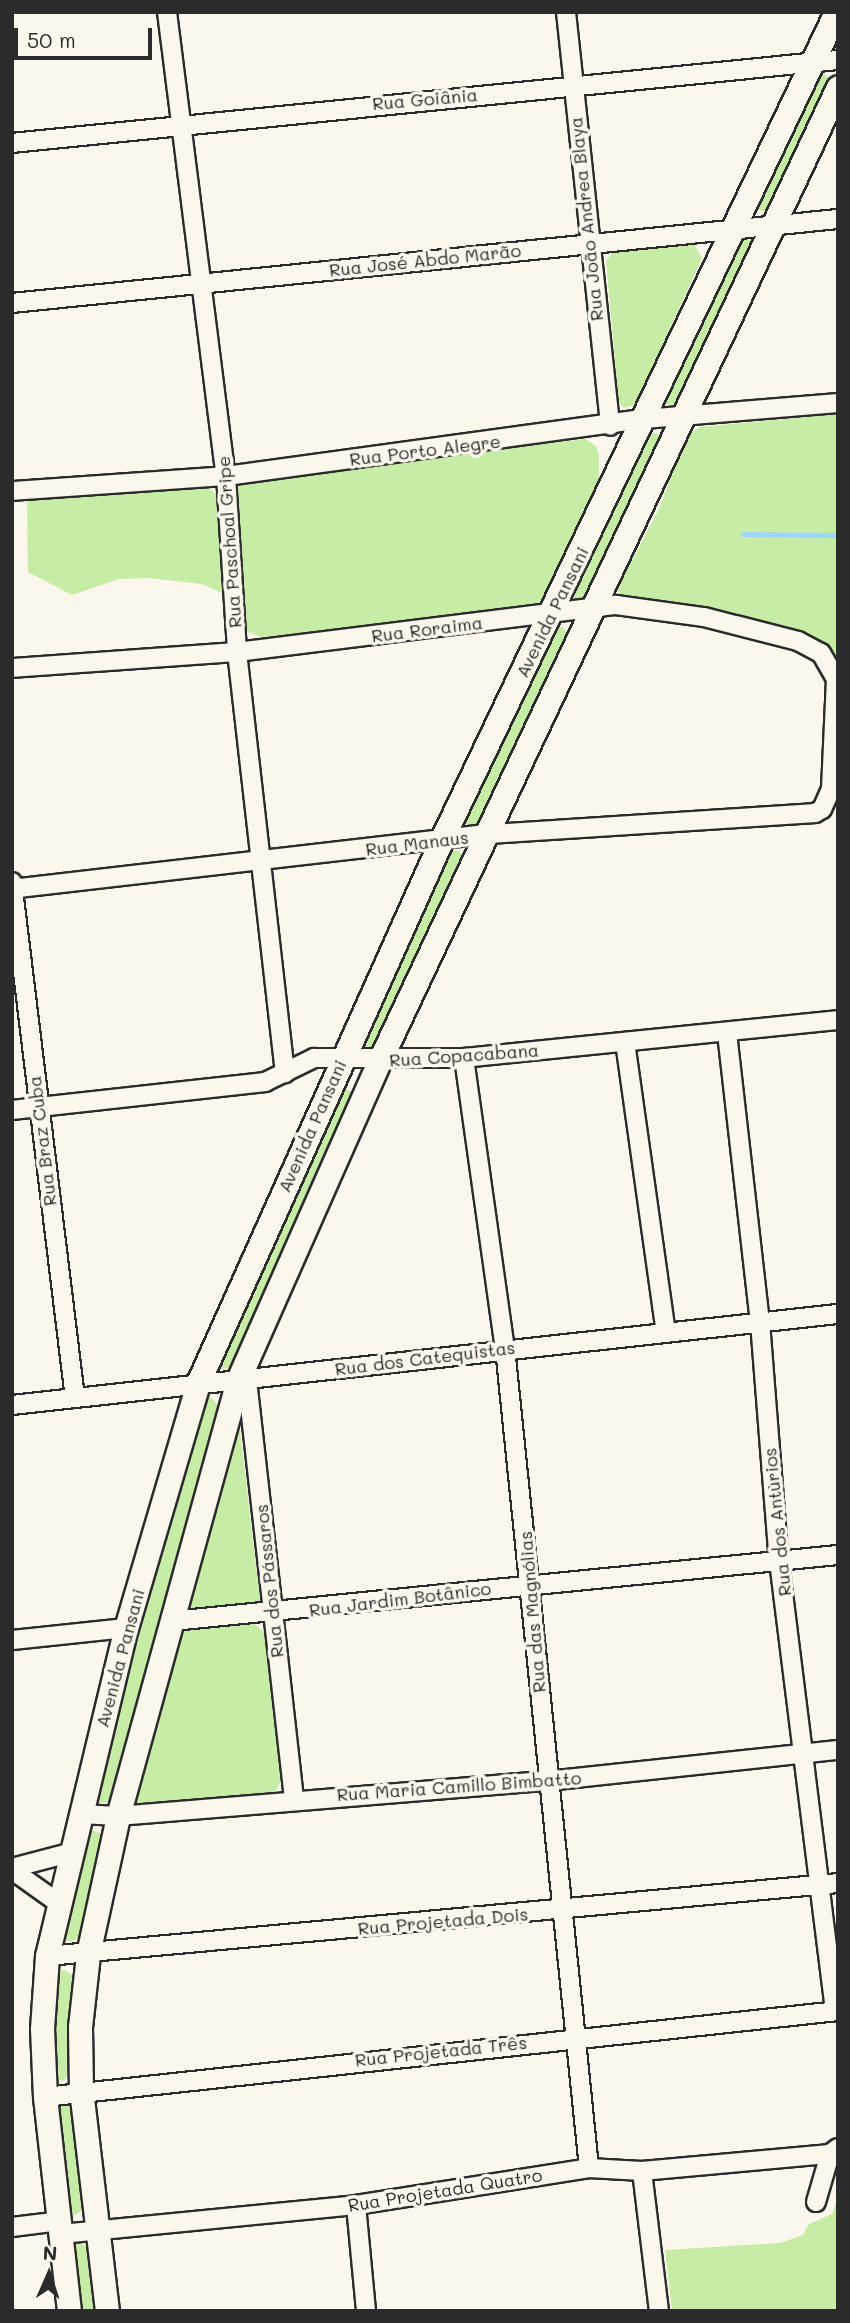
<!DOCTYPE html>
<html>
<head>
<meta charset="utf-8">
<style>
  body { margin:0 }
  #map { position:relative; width:850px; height:2323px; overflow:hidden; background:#fbf7ec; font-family:Mali,sans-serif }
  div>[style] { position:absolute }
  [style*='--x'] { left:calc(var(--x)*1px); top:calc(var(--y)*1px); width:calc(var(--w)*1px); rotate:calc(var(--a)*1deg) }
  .green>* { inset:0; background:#c6eca6 }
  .stream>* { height:5px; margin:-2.5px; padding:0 2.5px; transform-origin:2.5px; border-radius:2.5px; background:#a1d4ff }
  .roads { filter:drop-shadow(2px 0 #2b2b2b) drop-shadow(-2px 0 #2b2b2b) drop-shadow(0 2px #2b2b2b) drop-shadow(0 -2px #2b2b2b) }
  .minor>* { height:18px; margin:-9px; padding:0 9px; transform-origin:9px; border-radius:9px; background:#fbf7ec }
  .major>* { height:23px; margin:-11.5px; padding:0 11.5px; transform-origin:11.5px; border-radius:11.5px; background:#fbf7ec }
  span { translate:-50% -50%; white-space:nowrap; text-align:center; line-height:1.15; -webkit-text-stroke:7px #fbf7ec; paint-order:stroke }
  .street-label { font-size:18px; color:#2b2b2b }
  .frame { position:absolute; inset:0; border:14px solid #2b2b2b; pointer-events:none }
  .north { position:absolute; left:14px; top:2239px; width:70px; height:70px; -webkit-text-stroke:5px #fbf7ec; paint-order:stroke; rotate:3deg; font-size:19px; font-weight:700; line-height:28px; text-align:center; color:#2b2b2b }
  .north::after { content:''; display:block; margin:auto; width:24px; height:32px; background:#2b2b2b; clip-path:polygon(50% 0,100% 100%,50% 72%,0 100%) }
  .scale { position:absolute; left:14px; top:28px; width:138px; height:32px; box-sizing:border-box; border:4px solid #2b2b2b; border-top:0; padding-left:9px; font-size:21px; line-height:24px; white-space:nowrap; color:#2b2b2b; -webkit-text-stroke:5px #fbf7ec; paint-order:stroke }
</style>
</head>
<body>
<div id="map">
  <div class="green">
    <div style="clip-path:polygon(823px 73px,832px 81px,770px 207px,765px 212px,756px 209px,754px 204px,815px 76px)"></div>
    <div style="clip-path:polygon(745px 238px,753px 242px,679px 403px,664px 405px,661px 400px,738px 240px)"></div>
    <div style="clip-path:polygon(692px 241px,702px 258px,640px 394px,634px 405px,624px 408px,619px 403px,606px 261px,614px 250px)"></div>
    <div style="clip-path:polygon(838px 414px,838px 657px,826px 646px,705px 610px,621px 597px,617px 589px,659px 509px,685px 437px,700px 427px)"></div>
    <div style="clip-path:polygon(651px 433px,661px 434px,662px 439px,589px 599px,570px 602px)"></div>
    <div style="clip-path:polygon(585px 439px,596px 446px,599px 456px,599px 482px,548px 597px,529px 609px,261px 637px,246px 631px,233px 489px,241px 480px)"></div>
    <div style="clip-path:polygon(206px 485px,216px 494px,222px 593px,202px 584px,148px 578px,119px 579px,72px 595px,28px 572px,27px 498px)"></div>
    <div style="clip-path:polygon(555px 627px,563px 627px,568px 634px,480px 823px,467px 826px,461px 819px)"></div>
    <div style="clip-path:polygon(447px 848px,461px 852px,462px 862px,373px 1049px,364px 1049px,361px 1047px)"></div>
    <div style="clip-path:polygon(338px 1085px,355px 1094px,233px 1367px,221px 1369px,216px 1364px)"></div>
    <div style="clip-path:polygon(208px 1394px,220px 1408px,111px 1801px,99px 1804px,95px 1802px,133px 1630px,203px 1396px)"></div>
    <div style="clip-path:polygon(239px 1421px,260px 1601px,256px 1606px,189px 1610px,185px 1604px,235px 1422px)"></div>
    <div style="clip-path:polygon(255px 1624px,264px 1632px,282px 1779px,275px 1793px,138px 1807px,131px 1797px,176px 1636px,186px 1628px)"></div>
    <div style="clip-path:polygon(89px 1829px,100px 1833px,102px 1842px,82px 1936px,71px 1942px,61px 1938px)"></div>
    <div style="clip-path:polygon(65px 1970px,75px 1977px,71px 2073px,63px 2081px,54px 2078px,49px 2029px,57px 1972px)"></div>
    <div style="clip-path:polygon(65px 2105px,72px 2109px,84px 2208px,76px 2215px,68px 2213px,58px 2107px)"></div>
    <div style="clip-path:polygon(838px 2198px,838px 2311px,672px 2311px,665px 2250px,780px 2243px,803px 2235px,809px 2224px,832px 2214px)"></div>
    <div style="clip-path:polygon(78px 2241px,89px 2248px,97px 2311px,77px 2311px,71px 2247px)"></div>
  </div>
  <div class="stream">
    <div style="--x:743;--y:534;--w:95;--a:0.6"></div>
  </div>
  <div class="roads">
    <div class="minor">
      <div style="--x:167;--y:12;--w:468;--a:82.8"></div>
      <div style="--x:226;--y:476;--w:176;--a:86.4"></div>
      <div style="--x:237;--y:652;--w:424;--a:83.5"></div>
      <div style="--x:566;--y:12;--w:416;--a:83.9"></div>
      <div style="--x:12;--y:143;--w:830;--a:-5.74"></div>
      <div style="--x:12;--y:303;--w:830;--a:-5.81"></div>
      <div style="--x:12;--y:491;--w:215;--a:-4"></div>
      <div style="--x:226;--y:476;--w:422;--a:-7.8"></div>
      <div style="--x:644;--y:419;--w:195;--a:-4.7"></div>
      <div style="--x:12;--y:668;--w:226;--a:-4.1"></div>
      <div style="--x:237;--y:652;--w:382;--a:-7.1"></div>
      <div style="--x:616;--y:605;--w:89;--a:7.8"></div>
      <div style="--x:704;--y:617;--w:97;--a:14.3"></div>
      <div style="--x:798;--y:641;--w:26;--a:28"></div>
      <div style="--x:821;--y:653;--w:30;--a:60"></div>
      <div style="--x:836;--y:679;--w:110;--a:92.6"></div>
      <div style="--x:831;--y:789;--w:22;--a:114"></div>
      <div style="--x:822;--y:809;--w:8;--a:150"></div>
      <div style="--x:815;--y:813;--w:330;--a:176.3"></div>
      <div style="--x:486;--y:834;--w:477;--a:173.4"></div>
      <div style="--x:12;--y:882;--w:520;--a:83.04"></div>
      <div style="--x:727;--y:1033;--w:291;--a:83.5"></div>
      <div style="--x:760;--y:1322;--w:240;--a:85.5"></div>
      <div style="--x:779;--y:1561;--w:453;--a:82.9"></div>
      <div style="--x:625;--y:1042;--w:293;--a:82"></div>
      <div style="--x:464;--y:1058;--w:293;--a:82"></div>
      <div style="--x:505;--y:1348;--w:824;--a:84.15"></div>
      <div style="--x:12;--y:1110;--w:255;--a:-6.3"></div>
      <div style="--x:265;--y:1082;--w:55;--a:-26.1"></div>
      <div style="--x:314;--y:1058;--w:150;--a:0"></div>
      <div style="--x:464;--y:1058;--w:376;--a:-5.8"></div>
      <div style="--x:246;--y:1371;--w:430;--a:83.6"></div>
      <div style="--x:12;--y:1405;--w:831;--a:-6.29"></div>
      <div style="--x:172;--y:1621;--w:669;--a:-5.66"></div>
      <div style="--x:12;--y:1640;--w:115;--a:-6"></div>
      <div style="--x:80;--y:1814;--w:38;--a:3"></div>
      <div style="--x:118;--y:1816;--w:430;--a:-4.7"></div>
      <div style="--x:547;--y:1781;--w:293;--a:-6.1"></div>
      <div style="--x:12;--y:1868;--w:59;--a:-14.7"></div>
      <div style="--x:12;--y:1870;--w:55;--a:35.4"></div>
      <div style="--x:47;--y:1956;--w:794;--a:-5.27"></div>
      <div style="--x:45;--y:2097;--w:798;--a:-6.19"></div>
      <div style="--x:642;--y:2171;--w:141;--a:83.1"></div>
      <div style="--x:816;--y:2202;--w:50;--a:-73.7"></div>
      <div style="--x:830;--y:2154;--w:10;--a:-37"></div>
      <div style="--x:356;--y:2205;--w:106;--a:84.6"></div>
      <div style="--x:12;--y:2227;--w:48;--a:-7.1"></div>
      <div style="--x:61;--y:2234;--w:296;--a:-5.6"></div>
      <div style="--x:356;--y:2205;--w:236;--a:-9"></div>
      <div style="--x:589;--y:2168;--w:53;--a:3.2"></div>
      <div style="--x:642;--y:2171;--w:189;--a:-5.2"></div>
    </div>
    <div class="major">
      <div style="--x:69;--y:2311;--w:215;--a:-96.4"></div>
      <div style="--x:45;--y:2097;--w:68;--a:-92.5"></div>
      <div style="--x:42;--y:2029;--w:73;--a:-86.1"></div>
      <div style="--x:47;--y:1956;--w:337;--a:-76.5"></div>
      <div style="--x:126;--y:1628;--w:255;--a:-73.6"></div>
      <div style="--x:198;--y:1383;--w:594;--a:-65.85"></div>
      <div style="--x:441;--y:841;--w:918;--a:-64.52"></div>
      <div style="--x:107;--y:2311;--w:222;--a:-96.7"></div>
      <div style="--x:81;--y:2091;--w:64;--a:-90.9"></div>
      <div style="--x:80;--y:2027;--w:73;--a:-83.7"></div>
      <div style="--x:88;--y:1954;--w:141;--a:-77.7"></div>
      <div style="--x:118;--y:1816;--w:452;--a:-74.6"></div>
      <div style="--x:238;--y:1380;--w:350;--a:-66.1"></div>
      <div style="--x:380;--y:1060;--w:1075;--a:-64.79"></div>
    </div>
  </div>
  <div class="street-label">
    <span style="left:425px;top:99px;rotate:-5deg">Rua Goiânia</span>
    <span style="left:586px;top:219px;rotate:-96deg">Rua João Andrea Blaya</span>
    <span style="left:425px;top:260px;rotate:-6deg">Rua José Abdo Marão</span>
    <span style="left:425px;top:450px;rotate:-7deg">Rua Porto Alegre</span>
    <span style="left:229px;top:542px;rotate:-94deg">Rua Paschoal Gripe</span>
    <span style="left:552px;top:612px;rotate:-64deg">Avenida Pansani</span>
    <span style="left:427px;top:629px;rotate:-7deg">Rua Roraima</span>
    <span style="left:417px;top:843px;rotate:-7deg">Rua Manaus</span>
    <span style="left:464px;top:1055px;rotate:-4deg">Rua Copacabana</span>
    <span style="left:312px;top:1126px;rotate:-66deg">Avenida Pansani</span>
    <span style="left:42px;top:1141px;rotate:-97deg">Rua Braz Cuba</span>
    <span style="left:425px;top:1358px;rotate:-7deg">Rua dos Catequistas</span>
    <span style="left:777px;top:1522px;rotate:-96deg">Rua dos Antùrios</span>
    <span style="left:269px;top:1581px;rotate:-96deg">Rua dos Pássaros</span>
    <span style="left:400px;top:1599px;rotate:-7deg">Rua Jardim Botânico</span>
    <span style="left:532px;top:1612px;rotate:-95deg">Rua das Magnólias</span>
    <span style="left:120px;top:1658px;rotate:-75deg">Avenida Pansani</span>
    <span style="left:459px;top:1786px;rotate:-4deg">Rua Maria Camillo Bimbatto</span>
    <span style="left:443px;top:1921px;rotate:-5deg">Rua Projetada Dois</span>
    <span style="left:441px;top:2051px;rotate:-6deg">Rua Projetada Três</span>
    <span style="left:445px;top:2190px;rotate:-9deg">Rua Projetada Quatro</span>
  </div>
  <div class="frame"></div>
  <div class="north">N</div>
  <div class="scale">50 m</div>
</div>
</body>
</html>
